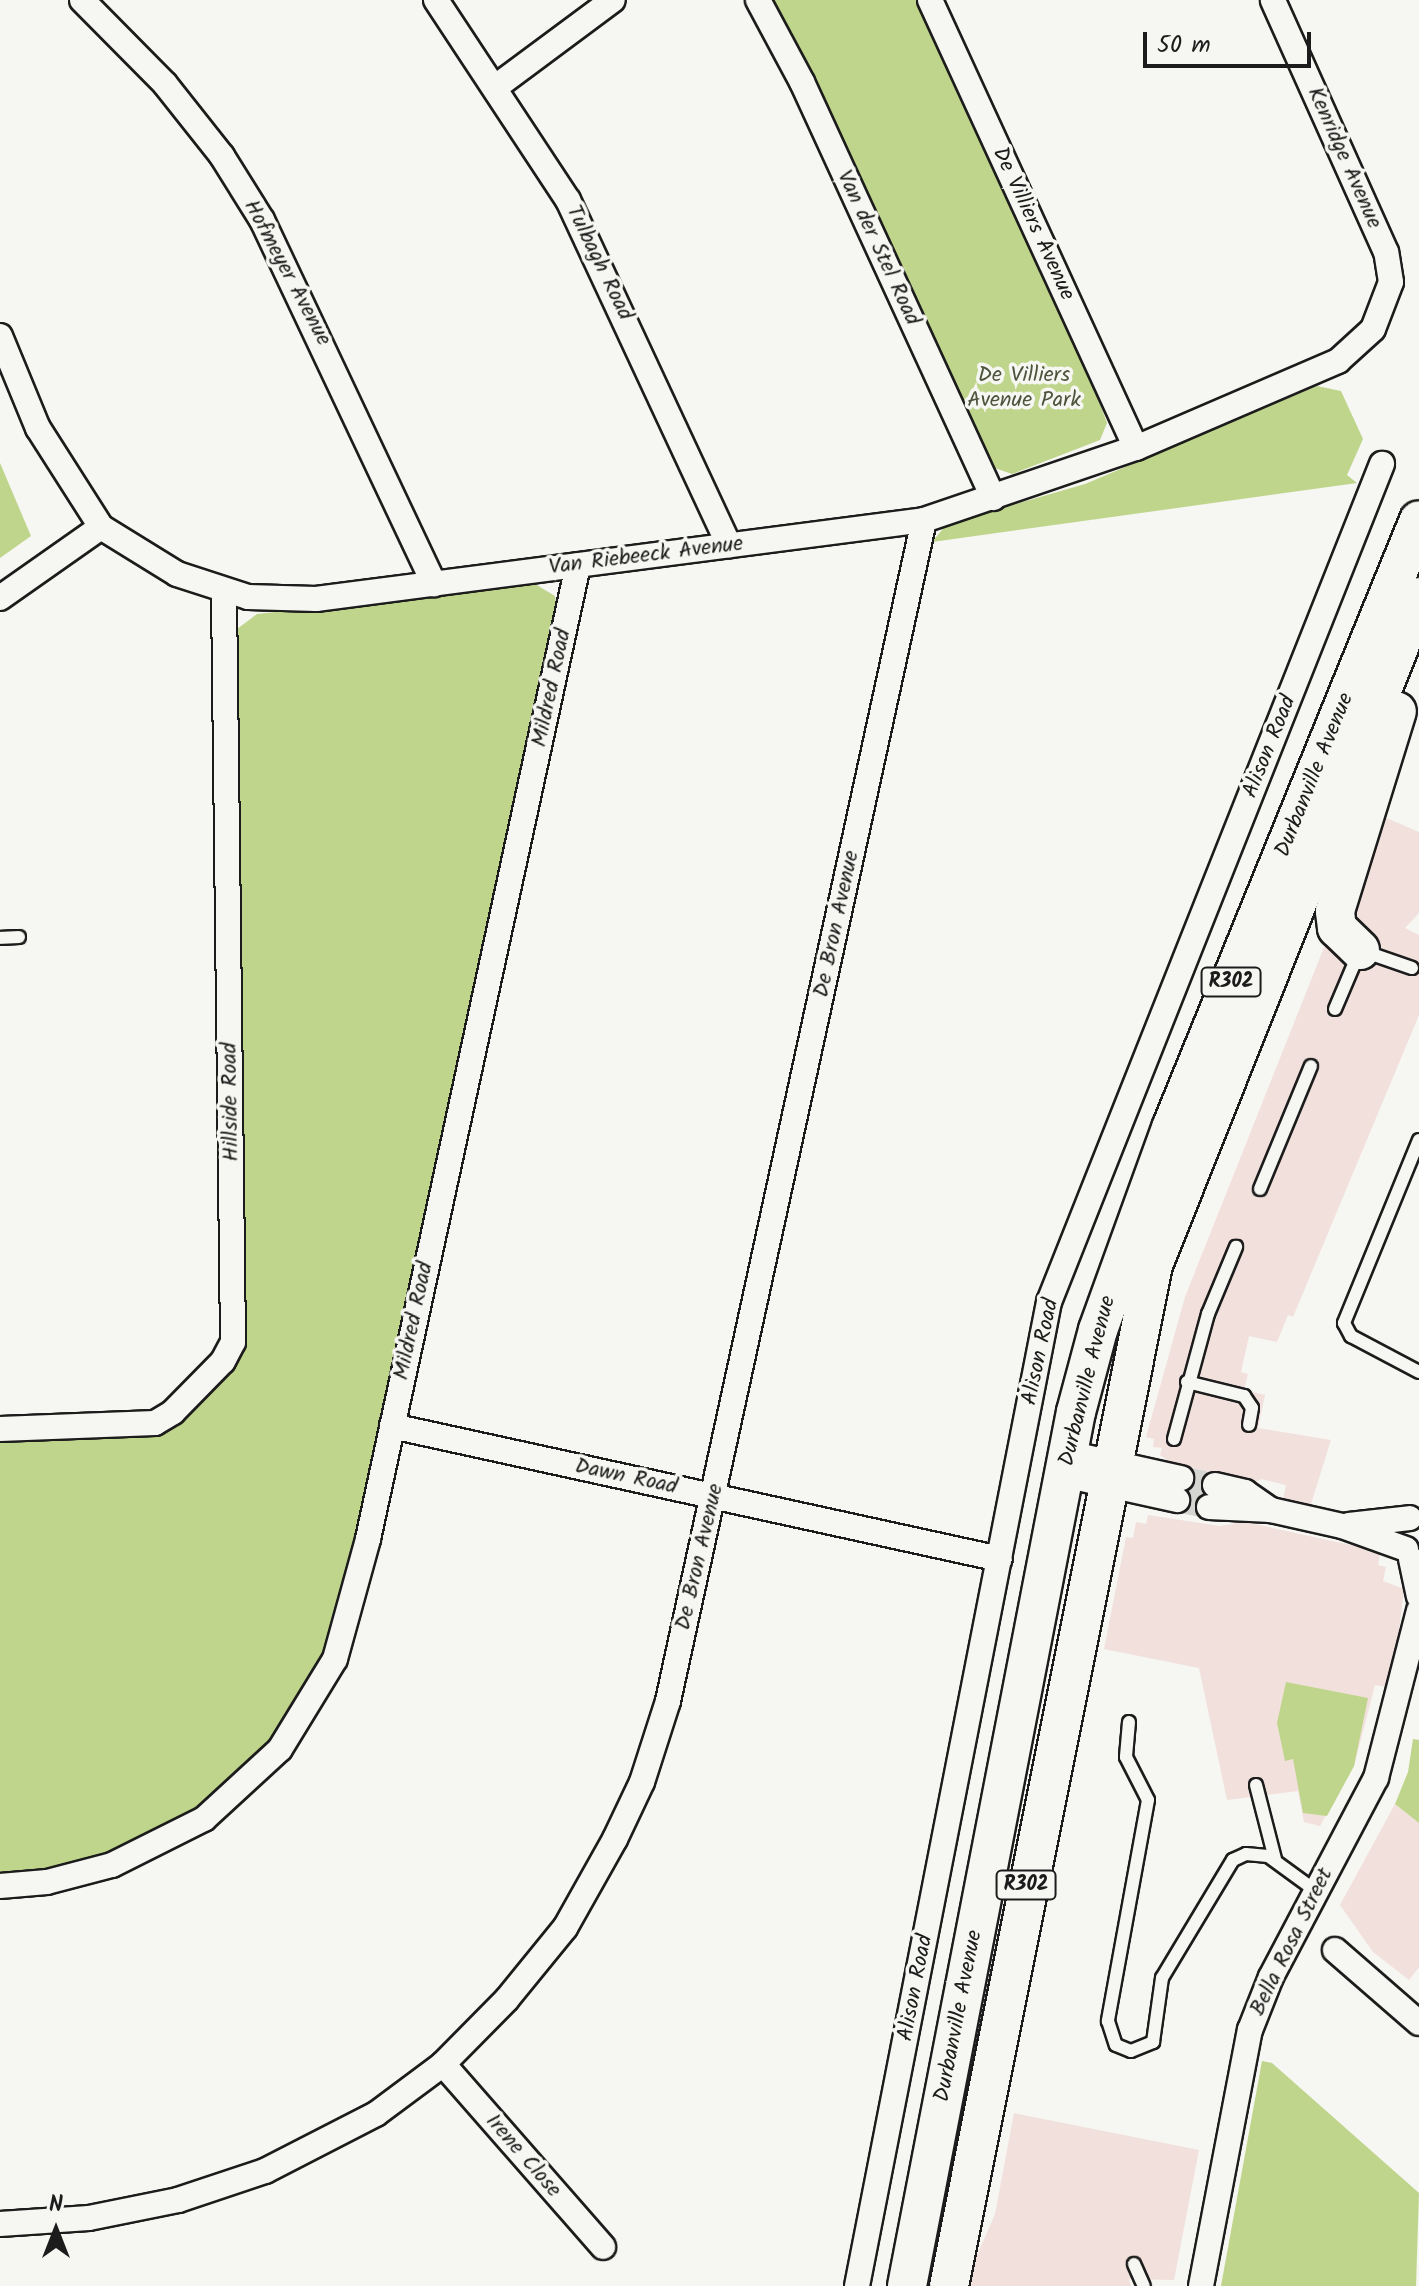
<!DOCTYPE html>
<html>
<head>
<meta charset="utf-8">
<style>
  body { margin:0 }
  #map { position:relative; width:1419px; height:2286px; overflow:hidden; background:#f6f6f2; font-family:Kalam,sans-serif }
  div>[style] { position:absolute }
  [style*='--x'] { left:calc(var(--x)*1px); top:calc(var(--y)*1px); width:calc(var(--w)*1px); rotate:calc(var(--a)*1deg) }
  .built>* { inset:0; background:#f2e0dc }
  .green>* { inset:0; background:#bfd58b }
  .minor-tunnel>* { height:24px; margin-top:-12px; transform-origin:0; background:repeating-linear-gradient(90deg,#d5d5d2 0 24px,transparent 0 36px) }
  .roads { filter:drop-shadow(2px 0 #1c1c1c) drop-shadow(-2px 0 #1c1c1c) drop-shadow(0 2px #1c1c1c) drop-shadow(0 -2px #1c1c1c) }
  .service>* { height:12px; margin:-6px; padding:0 6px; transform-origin:6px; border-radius:6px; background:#f6f6f2 }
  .minor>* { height:24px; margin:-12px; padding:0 12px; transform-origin:12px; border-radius:12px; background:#f6f6f2 }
  .primary>* { height:38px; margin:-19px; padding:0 19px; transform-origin:19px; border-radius:19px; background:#f6f6f2 }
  span { translate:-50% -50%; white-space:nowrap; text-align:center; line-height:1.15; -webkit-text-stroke:7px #f6f6f2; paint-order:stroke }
  .shield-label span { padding:2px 6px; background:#f6f6f2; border:2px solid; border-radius:6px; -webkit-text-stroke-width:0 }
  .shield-label { font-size:20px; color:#1c1c1c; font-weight:700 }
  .street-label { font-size:22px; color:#1c1c1c }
  .park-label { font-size:22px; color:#4d543d }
  .north { position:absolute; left:16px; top:2190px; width:80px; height:80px; -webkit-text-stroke:6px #f6f6f2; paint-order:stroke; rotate:0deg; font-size:22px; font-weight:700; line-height:32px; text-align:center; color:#1c1c1c }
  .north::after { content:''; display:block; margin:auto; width:28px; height:36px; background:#1c1c1c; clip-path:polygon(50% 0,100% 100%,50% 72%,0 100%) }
  .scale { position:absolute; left:1143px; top:32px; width:168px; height:36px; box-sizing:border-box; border:4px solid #1c1c1c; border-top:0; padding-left:10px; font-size:24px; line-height:28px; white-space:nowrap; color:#1c1c1c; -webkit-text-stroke:6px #f6f6f2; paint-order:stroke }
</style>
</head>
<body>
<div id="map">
  <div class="built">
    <div style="clip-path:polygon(1377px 814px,1419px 832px,1419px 913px,1405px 928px,1419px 935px,1419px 1015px,1293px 1317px,1288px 1315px,1277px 1342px,1249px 1336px,1241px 1372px,1248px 1374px,1244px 1390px,1265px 1395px,1258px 1428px,1331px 1440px,1310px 1507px,1283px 1500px,1286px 1485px,1261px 1479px,1254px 1483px,1170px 1462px,1160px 1455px,1162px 1448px,1153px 1447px,1154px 1439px,1146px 1437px,1185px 1297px)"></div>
    <div style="clip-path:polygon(1148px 1515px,1220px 1526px,1245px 1522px,1374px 1550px,1380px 1554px,1378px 1565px,1386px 1567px,1383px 1581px,1404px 1589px,1392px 1688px,1375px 1685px,1354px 1766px,1320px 1826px,1304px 1822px,1298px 1791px,1227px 1800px,1199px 1668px,1104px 1649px,1126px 1537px,1133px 1538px,1136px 1522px,1146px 1524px)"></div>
    <div style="clip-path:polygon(1395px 1804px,1419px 1823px,1419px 1967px,1409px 1980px,1373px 1952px,1340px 1905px)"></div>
    <div style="clip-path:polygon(1014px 2113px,1199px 2150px,1174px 2280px,1129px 2279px,1131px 2286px,969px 2286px,974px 2262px,995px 2214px)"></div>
  </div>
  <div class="green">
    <div style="clip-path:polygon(773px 0,917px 0,1094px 388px,1107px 423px,1100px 440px,1012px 474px,992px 467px)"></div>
    <div style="clip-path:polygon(1317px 386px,1341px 391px,1363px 439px,1347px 475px,1357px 483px,932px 542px,947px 524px,1085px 484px)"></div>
    <div style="clip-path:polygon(0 463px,31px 536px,0 558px)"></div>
    <div style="clip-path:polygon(535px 584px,555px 596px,557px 613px,346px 1586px,327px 1644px,266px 1747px,188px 1816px,126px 1848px,61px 1868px,0 1876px,0 1441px,159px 1435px,174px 1427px,232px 1367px,243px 1346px,237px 629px,257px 614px)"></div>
    <div style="clip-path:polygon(1286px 1682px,1368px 1698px,1354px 1766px,1327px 1816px,1303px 1813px,1293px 1759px,1285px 1761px,1277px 1723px)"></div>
    <div style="clip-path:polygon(1413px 1739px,1419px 1740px,1419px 1823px,1395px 1804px,1408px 1772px)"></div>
    <div style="clip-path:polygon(1262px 2061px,1272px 2063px,1419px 2193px,1416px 2286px,1221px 2286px)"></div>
  </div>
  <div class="minor-tunnel">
    <div style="--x:1181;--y:1478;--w:35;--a:12"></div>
    <div style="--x:1177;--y:1500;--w:33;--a:12"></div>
  </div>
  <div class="roads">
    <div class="service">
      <div style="--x:0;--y:938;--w:19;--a:-3"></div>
      <div style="--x:1335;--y:1009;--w:64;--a:-67"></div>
      <div style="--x:1360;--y:950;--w:55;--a:19.1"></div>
      <div style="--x:1419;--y:1140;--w:198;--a:112.3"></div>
      <div style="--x:1344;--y:1323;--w:15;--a:62"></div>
      <div style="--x:1351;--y:1336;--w:77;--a:27.9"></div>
      <div style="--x:1260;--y:1189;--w:133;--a:-67.5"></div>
      <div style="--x:1187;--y:1382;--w:59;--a:13.8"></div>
      <div style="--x:1244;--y:1396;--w:14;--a:56"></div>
      <div style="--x:1252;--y:1408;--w:17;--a:100"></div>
      <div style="--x:1174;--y:1439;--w:130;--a:-74.8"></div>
      <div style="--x:1208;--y:1314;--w:73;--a:-67.3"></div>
      <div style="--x:1129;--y:1722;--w:35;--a:95"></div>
      <div style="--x:1126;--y:1757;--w:48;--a:62.9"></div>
      <div style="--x:1148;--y:1800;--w:225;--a:100.3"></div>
      <div style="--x:1108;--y:2021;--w:25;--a:72"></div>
      <div style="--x:1116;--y:2045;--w:16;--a:22"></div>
      <div style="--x:1131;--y:2051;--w:24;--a:-22"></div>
      <div style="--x:1153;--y:2042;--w:65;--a:-82"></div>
      <div style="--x:1162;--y:1978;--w:138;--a:-59"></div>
      <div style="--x:1233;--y:1860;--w:14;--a:-25"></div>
      <div style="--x:1246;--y:1854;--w:22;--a:5"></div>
      <div style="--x:1268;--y:1856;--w:59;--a:36.1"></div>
      <div style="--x:1256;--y:1785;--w:76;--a:75.6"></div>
      <div style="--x:1134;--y:2264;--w:24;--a:66"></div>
    </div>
    <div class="minor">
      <div style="--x:82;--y:0;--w:118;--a:45.3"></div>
      <div style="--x:165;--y:84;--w:92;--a:51.6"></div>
      <div style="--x:222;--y:156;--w:75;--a:58"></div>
      <div style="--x:262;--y:220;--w:403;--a:64.7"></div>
      <div style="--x:436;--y:0;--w:240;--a:56.6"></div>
      <div style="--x:568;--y:200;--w:381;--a:65"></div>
      <div style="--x:758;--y:0;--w:93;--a:61.8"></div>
      <div style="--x:802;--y:82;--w:458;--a:65.3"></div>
      <div style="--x:930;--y:0;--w:493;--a:65.3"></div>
      <div style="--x:497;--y:86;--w:144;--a:-36.6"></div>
      <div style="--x:0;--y:336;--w:100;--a:67.6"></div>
      <div style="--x:38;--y:428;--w:117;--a:57.5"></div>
      <div style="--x:101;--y:527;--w:89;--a:31.7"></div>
      <div style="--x:177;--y:574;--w:75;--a:17.9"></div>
      <div style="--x:248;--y:597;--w:68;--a:1.7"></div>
      <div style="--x:316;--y:599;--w:613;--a:-7.4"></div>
      <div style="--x:924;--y:520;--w:224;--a:-18.8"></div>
      <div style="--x:1136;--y:448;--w:220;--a:-23.3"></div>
      <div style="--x:1338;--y:361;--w:47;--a:-42.4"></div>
      <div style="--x:1373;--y:329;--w:50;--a:-69"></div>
      <div style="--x:1391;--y:282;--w:30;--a:-99"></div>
      <div style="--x:1386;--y:252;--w:276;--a:-114.2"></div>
      <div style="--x:0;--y:598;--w:123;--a:-35.1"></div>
      <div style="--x:392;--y:1426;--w:622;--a:12.34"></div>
      <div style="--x:0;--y:1429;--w:155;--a:-2.2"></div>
      <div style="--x:155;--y:1423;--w:21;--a:-31"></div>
      <div style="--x:173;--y:1412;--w:71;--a:-45.6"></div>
      <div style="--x:223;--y:1361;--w:21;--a:-62"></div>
      <div style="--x:233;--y:1342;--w:749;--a:-90.69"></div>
      <div style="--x:1068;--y:1453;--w:116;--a:12.5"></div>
      <div style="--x:1064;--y:1475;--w:116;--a:12.5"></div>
      <div style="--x:1215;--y:1485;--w:31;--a:13"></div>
      <div style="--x:1245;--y:1492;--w:32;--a:35"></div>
      <div style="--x:1209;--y:1507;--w:62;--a:2.8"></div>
      <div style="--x:1271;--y:1510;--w:73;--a:12.7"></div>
      <div style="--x:1342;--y:1526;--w:68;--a:19.8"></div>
      <div style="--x:1349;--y:1525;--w:61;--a:-6.5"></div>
      <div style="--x:1411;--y:1559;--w:38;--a:78"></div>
      <div style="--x:0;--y:1886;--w:47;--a:-4.9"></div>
      <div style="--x:47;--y:1882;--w:67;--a:-14.7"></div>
      <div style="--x:112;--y:1865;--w:103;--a:-26.6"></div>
      <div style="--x:204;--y:1819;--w:103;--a:-42.6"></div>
      <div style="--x:280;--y:1749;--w:105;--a:-58.6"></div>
      <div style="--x:335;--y:1659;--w:124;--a:-74.6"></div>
      <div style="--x:368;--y:1539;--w:996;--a:-77.83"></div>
      <div style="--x:1335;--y:1950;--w:111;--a:41"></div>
      <div style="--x:443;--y:2064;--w:243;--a:48.8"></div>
      <div style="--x:0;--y:2224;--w:89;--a:-3.9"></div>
      <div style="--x:89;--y:2218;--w:91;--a:-11.4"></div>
      <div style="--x:178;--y:2200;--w:92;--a:-18.4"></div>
      <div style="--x:265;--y:2171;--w:125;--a:-27.2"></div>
      <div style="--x:376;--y:2114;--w:84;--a:-36.7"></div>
      <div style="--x:443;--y:2064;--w:91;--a:-45.4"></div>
      <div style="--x:507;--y:1999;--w:92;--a:-50.8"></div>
      <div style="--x:565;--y:1928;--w:102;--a:-60.7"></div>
      <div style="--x:615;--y:1839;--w:63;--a:-64.7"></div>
      <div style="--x:642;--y:1782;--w:85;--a:-72.2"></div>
      <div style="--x:668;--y:1701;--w:1208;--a:-77.77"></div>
      <div style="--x:857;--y:2286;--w:1003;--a:-78.96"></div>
      <div style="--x:1049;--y:1302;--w:902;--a:-68.33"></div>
      <div style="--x:1201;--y:2286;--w:261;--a:-79.2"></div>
      <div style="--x:1250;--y:2030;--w:57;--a:-68.4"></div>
      <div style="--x:1271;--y:1977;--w:225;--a:-62.2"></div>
      <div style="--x:1376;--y:1778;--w:173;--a:-75.6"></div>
    </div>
    <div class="primary">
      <div style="--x:1360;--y:950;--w:32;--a:-136"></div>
      <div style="--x:1337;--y:928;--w:17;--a:-97"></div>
      <div style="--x:1335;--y:911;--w:209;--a:-72.8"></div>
      <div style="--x:907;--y:2286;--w:890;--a:-79.06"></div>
      <div style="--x:1076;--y:1412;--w:85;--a:-75"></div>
      <div style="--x:1098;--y:1330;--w:217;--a:-70.1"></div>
      <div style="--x:1172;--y:1126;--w:654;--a:-67.82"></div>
      <div style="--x:949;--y:2286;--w:1041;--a:-78.7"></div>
      <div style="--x:1153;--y:1265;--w:719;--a:-68.29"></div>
    </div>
  </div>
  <div class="shield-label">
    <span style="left:1231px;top:982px">R302</span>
    <span style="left:1026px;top:1885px">R302</span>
  </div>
  <div class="street-label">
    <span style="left:1344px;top:158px;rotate:66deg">Kenridge Avenue</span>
    <span style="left:1033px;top:224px;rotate:65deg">De Villiers Avenue</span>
    <span style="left:878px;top:248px;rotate:65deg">Van der Stel Road</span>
    <span style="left:599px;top:263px;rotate:64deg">Tulbagh Road</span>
    <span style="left:287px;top:273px;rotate:62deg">Hofmeyer Avenue</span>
    <span style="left:646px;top:556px;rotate:-7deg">Van Riebeeck Avenue</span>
    <span style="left:552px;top:688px;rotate:-78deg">Mildred Road</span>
    <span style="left:1270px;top:747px;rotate:-68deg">Alison Road</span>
    <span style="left:1315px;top:775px;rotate:-68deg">Durbanville Avenue</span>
    <span style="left:837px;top:924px;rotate:-78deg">De Bron Avenue</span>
    <span style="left:231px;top:1102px;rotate:-91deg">Hillside Road</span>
    <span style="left:414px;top:1321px;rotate:-78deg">Mildred Road</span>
    <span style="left:1041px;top:1352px;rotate:-78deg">Alison Road</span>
    <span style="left:1088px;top:1381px;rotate:-76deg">Durbanville Avenue</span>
    <span style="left:626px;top:1477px;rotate:12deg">Dawn Road</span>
    <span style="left:700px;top:1557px;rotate:-77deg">De Bron Avenue</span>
    <span style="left:1292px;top:1942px;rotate:-64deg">Bella Rosa Street</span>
    <span style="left:916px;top:1988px;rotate:-79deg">Alison Road</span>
    <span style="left:959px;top:2016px;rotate:-79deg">Durbanville Avenue</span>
    <span style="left:523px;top:2156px;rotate:49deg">Irene Close</span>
  </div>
  <div class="park-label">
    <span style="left:1024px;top:388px">De Villiers<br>Avenue Park</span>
  </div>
  <div class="north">N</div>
  <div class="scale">50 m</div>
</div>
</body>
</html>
